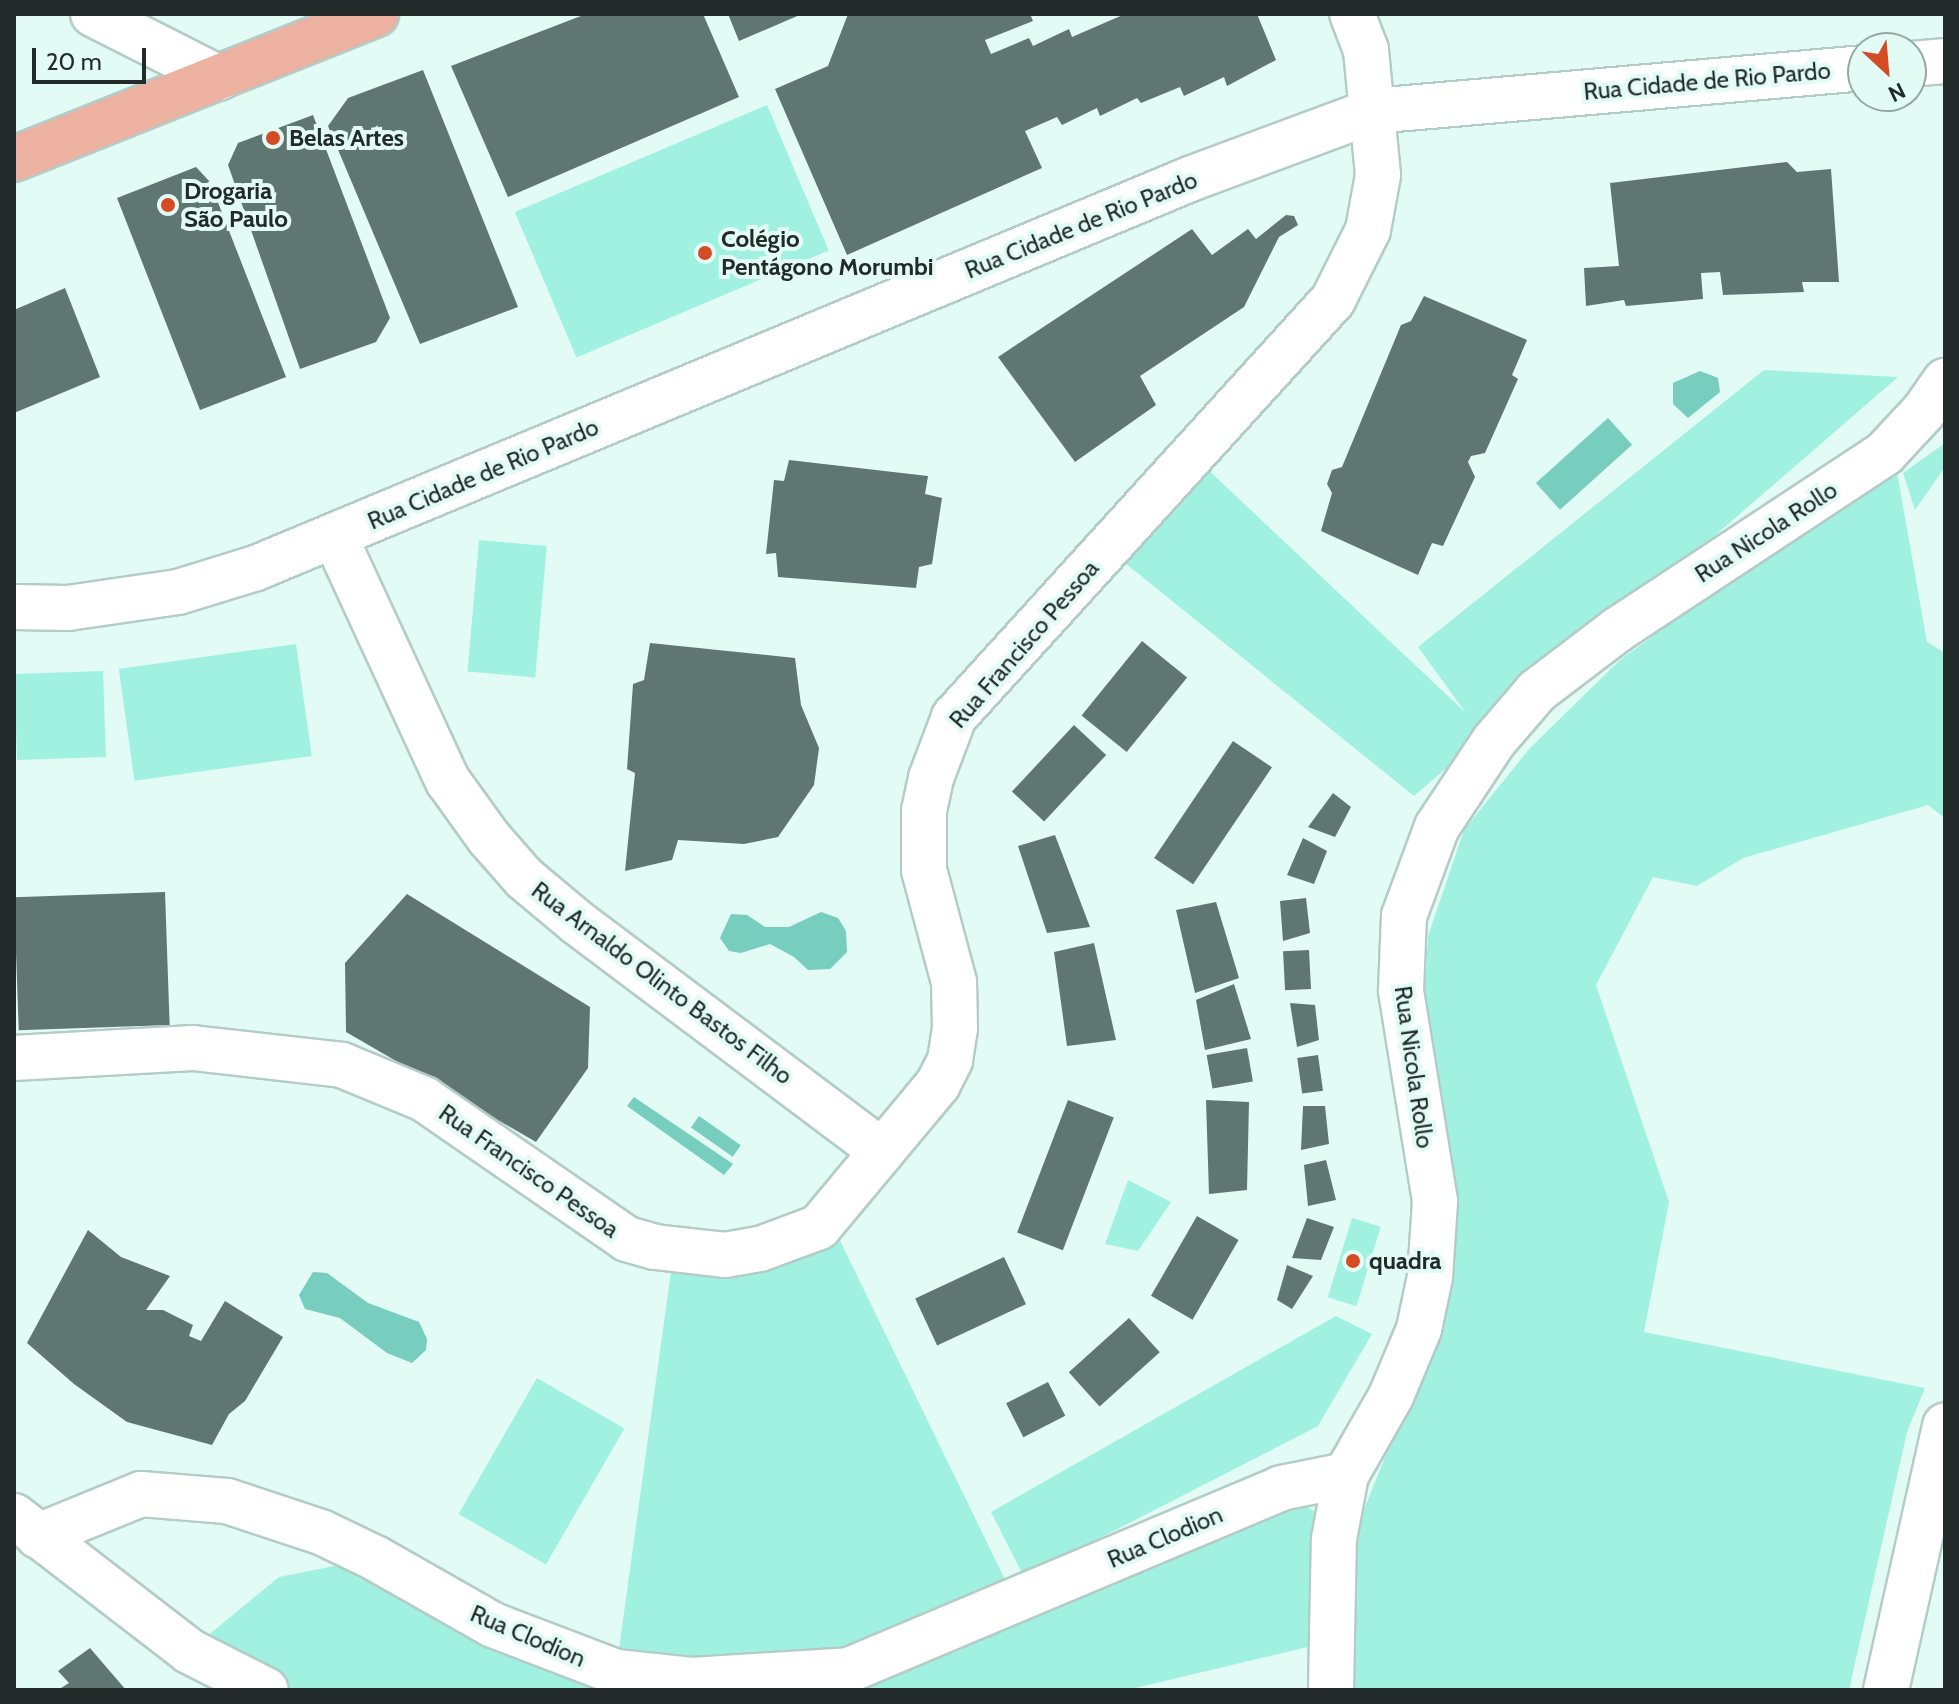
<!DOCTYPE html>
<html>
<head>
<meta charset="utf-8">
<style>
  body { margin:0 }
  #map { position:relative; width:1959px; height:1704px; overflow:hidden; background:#e2fbf5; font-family:Cabin,sans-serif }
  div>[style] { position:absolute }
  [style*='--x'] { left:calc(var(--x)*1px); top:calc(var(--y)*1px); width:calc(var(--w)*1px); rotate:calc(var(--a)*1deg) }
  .green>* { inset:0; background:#a1f1e1; transform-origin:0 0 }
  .water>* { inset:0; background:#77cdbe; transform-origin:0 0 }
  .building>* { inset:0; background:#607672; transform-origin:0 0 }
  .roads { filter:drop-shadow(2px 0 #b4ccc7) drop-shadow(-2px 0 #b4ccc7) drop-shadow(0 2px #b4ccc7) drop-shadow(0 -2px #b4ccc7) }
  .minor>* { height:44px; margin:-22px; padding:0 22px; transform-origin:22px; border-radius:22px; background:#fff }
  .major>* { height:44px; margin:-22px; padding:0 22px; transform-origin:22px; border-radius:22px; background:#ecb1a1 }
  .dots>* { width:22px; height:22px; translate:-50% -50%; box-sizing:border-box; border:4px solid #e2fbf5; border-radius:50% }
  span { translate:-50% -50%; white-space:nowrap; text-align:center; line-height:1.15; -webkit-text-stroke:8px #e2fbf5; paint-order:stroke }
  .street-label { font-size:24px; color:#222b29 }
  .poi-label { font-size:24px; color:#222b29; font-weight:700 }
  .left { translate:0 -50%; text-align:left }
  .frame { position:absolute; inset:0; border:16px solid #222b29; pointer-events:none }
  .north { position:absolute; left:1847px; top:32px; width:80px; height:80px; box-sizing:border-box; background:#e2fbf5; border:2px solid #95a8a3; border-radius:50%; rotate:154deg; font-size:22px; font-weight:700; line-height:32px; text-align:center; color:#222b29 }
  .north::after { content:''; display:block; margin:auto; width:28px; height:36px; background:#d54b26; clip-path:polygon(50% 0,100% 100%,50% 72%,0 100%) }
  .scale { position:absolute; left:32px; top:48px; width:114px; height:36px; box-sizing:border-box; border:4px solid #222b29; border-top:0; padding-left:10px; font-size:24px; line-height:28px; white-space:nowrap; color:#222b29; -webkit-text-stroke:6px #e2fbf5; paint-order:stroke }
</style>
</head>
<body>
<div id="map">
  <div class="green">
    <div style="left:767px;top:105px;width:158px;height:274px;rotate:67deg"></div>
    <div style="clip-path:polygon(1764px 370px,1898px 377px,1414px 796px,1115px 555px,1203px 465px,1466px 713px,1418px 647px)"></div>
    <div style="clip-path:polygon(1945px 443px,1945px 467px,1915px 510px,1903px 473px)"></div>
    <div style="clip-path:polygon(1895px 461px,1927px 642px,1945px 653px,1945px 818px,1928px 805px,1743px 858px,1697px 886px,1653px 877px,1596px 985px,1669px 1202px,1644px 1332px,1925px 1388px,1907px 1432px,1849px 1690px,1348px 1690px,1350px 1592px,1363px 1512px,1427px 1352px,1422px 1049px,1428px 936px,1464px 830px,1529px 749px,1620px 660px)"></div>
    <div style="left:479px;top:540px;width:68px;height:132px;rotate:5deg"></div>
    <div style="left:296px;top:644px;width:113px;height:179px;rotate:82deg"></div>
    <div style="left:103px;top:671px;width:86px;height:89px;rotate:88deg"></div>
    <div style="clip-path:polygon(1128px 1180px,1171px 1202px,1138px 1251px,1105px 1244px)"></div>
    <div style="clip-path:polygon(828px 1216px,1015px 1600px,1281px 1488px,1329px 1522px,1316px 1645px,1127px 1690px,250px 1690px,189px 1651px,279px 1577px,375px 1558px,616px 1671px,672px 1264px)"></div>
    <div style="left:1352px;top:1218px;width:30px;height:83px;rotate:17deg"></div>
    <div style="clip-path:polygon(1336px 1316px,1372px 1334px,1318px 1426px,1024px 1577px,991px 1512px)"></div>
    <div style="left:537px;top:1378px;width:101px;height:157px;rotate:30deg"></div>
  </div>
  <div class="water">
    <div style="clip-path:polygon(1700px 371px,1718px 378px,1720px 392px,1688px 418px,1673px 404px,1673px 383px)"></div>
    <div style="left:1608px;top:418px;width:36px;height:97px;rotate:48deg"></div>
    <div style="clip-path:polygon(821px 912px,838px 918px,846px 931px,847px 952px,830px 969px,808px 970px,794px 957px,770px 944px,741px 953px,729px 951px,720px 938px,731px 914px,747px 915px,765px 927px,789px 927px)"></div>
    <div style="clip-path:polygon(634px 1097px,733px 1164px,724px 1175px,627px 1106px)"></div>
    <div style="left:699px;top:1116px;width:51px;height:14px;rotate:35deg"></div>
    <div style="clip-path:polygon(313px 1272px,327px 1273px,368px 1303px,419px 1322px,427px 1339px,426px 1350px,412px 1363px,387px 1353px,340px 1318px,305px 1309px,299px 1295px)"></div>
  </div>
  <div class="building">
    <div style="clip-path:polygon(586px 14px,703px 14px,739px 97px,508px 197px,451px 66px)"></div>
    <div style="clip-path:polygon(728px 14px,802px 14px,739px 41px)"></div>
    <div style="clip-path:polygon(848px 14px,1030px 14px,1033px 21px,985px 40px,991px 54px,1029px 38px,1033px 46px,1069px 29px,1072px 37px,1125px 14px,1257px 14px,1276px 60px,1227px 86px,1224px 77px,1184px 96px,1180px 87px,1141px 103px,1137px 98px,1100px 116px,1097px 108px,1062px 125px,1057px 117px,1025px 131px,1042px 168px,847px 255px,775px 89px,828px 66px)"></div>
    <div style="clip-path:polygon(423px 70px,518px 307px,420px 344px,328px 126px,348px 98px)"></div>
    <div style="clip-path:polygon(313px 115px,390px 318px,376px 342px,300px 369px,228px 165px,238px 143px)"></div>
    <div style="clip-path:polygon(1787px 162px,1797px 172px,1831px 169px,1839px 282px,1802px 282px,1804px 292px,1723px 295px,1720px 272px,1701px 273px,1703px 299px,1626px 306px,1624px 300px,1586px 306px,1584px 268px,1619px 266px,1610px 183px)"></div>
    <div style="clip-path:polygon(196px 167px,210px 182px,286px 377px,200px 410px,117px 198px)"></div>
    <div style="clip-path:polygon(1286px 215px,1294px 216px,1298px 225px,1279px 237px,1244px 307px,1140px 376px,1156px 405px,1075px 462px,998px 357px,1192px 229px,1212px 255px,1248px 229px,1256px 239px)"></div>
    <div style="clip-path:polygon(65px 288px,100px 377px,14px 413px,14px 310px)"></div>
    <div style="clip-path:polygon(1424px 296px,1527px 340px,1512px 375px,1518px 379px,1485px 453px,1471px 456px,1468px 462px,1475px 477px,1443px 546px,1432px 543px,1418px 575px,1321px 531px,1332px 493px,1327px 484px,1332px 470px,1342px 467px,1401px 325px,1411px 321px)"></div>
    <div style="clip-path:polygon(789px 460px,928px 476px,925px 494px,942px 498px,932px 564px,919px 567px,916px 588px,778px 577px,776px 553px,766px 554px,774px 480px,784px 481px)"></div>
    <div style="left:1142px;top:641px;width:58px;height:96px;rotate:39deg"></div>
    <div style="clip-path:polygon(650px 643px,795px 658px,801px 705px,819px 748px,814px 785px,778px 837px,744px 844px,678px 840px,672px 860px,625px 871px,635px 773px,627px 769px,633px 684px,644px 680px)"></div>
    <div style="left:1074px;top:725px;width:44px;height:91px;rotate:43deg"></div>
    <div style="left:1233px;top:741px;width:47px;height:141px;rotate:34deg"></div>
    <div style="clip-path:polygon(1333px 793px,1351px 807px,1335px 837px,1308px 827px)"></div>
    <div style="clip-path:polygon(1055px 835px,1090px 927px,1047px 933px,1018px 846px)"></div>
    <div style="clip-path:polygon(1303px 838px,1327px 851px,1314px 884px,1287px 875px)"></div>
    <div style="left:165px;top:892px;width:133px;height:151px;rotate:88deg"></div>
    <div style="clip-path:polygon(407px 894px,590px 1007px,588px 1068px,536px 1142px,346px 1032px,345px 963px)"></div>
    <div style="clip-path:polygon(1306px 898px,1310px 933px,1283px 941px,1280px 901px)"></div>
    <div style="clip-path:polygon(1216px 902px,1239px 978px,1195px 993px,1176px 910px)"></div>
    <div style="clip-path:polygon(1094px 943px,1116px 1040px,1067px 1046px,1054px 952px)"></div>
    <div style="left:1309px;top:950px;width:39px;height:26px;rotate:87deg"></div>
    <div style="clip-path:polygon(1234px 984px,1251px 1039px,1205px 1050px,1196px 1000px)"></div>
    <div style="clip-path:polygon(1290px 1003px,1315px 1005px,1319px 1040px,1297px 1047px)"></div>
    <div style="left:1247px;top:1048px;width:34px;height:41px;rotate:80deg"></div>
    <div style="left:1318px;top:1055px;width:36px;height:21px;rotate:82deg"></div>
    <div style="left:1068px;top:1100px;width:49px;height:142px;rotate:21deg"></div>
    <div style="clip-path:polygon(1206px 1100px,1249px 1102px,1247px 1190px,1209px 1194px)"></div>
    <div style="clip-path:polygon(1303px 1106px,1325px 1106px,1329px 1144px,1301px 1150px)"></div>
    <div style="clip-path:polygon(1326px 1160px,1336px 1200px,1308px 1206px,1304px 1165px)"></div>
    <div style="left:1197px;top:1216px;width:48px;height:92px;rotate:30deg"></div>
    <div style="clip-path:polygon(1307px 1218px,1334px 1227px,1321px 1260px,1292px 1258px)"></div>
    <div style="clip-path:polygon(88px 1230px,121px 1257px,170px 1276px,146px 1310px,163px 1310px,193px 1325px,189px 1336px,201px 1341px,225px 1301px,283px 1337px,245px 1401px,229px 1414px,212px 1445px,127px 1422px,74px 1384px,27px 1343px)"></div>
    <div style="left:1004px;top:1257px;width:52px;height:98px;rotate:65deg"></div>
    <div style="clip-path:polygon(1287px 1265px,1313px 1276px,1292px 1309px,1277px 1300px)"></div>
    <div style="left:1129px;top:1318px;width:46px;height:81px;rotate:48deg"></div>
    <div style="left:1048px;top:1382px;width:38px;height:47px;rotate:63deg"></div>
    <div style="clip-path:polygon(90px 1648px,126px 1690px,58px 1690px,69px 1683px,58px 1671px)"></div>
  </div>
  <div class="roads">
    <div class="minor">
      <div style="--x:93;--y:14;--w:141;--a:26.9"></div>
      <div style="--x:1911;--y:64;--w:34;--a:-5"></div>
      <div style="--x:335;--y:537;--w:269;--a:65.2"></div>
      <div style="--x:448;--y:781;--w:70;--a:54.3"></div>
      <div style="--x:489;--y:838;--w:53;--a:48.8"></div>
      <div style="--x:524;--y:878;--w:70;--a:39.8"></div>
      <div style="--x:578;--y:923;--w:380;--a:36.9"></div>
      <div style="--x:14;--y:607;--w:54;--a:1.1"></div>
      <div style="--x:68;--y:608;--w:111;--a:-8.3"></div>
      <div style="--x:178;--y:592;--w:82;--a:-17.1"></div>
      <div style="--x:256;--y:568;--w:1012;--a:-22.61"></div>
      <div style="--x:1190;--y:179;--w:195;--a:-20.4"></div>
      <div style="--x:1373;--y:111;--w:492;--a:-5"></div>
      <div style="--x:14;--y:1058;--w:179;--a:-3.2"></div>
      <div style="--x:193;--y:1048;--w:150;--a:6.5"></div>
      <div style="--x:342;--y:1065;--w:89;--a:22.5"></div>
      <div style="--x:424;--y:1099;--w:247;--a:34.6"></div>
      <div style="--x:627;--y:1239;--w:29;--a:16"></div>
      <div style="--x:655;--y:1247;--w:70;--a:6.5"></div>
      <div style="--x:725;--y:1255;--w:36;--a:-10"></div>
      <div style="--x:760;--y:1249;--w:63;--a:-20.4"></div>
      <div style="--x:819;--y:1227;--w:186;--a:-50.2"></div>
      <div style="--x:938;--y:1084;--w:27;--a:-63"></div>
      <div style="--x:950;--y:1060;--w:32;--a:-81"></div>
      <div style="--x:955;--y:1028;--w:46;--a:-91.2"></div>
      <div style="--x:954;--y:982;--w:116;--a:-105"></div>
      <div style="--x:924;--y:870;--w:59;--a:-90"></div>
      <div style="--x:924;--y:811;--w:34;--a:-78"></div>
      <div style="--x:931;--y:778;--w:65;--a:-69.3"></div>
      <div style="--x:954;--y:717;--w:563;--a:-47.73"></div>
      <div style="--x:1333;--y:300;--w:78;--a:-63.4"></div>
      <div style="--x:1368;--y:230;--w:56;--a:-79.7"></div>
      <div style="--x:1378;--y:175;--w:126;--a:-95.5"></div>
      <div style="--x:1366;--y:50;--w:39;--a:-111"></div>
      <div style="--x:14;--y:1516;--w:221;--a:37.6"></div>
      <div style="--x:189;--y:1651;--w:86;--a:26.9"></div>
      <div style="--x:38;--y:1536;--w:111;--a:-22.2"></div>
      <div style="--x:141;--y:1494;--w:86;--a:4.7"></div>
      <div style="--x:227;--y:1501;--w:99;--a:18.3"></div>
      <div style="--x:321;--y:1532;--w:60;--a:25.7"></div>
      <div style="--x:375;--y:1558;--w:136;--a:29.6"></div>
      <div style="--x:493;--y:1625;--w:132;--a:20.9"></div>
      <div style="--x:616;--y:1672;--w:76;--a:6"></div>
      <div style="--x:692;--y:1680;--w:157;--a:-3.6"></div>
      <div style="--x:849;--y:1670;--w:469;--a:-22.8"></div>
      <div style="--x:1281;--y:1488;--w:66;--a:-11.3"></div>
      <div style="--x:1331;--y:1690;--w:151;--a:-88.9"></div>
      <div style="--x:1334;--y:1539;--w:65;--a:-79.4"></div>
      <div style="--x:1346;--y:1475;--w:91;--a:-60.3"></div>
      <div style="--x:1391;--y:1396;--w:73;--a:-67.3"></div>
      <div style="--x:1419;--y:1329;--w:53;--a:-78.1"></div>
      <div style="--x:1430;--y:1277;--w:76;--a:-86.2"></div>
      <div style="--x:1435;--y:1201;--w:214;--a:-99.2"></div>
      <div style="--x:1401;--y:990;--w:74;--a:-87.7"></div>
      <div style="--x:1404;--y:916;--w:95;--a:-69.7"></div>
      <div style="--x:1437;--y:827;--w:103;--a:-56.5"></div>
      <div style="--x:1494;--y:741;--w:66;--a:-49.3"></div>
      <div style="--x:1537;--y:691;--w:101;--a:-37.3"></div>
      <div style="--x:1617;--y:630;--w:321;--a:-33.4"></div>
      <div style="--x:1885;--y:453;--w:57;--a:-47.1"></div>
      <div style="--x:1924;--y:411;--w:37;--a:-55"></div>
      <div style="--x:1886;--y:1690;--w:271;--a:-77.4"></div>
    </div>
    <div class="major">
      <div style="--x:14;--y:159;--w:390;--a:-21.8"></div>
    </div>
  </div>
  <div class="dots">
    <div style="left:273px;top:138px;background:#d54b26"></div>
    <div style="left:168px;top:205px;background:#d54b26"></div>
    <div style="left:705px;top:253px;background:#d54b26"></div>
    <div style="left:1353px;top:1261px;background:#d54b26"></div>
  </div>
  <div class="street-label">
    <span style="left:1707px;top:81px;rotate:-5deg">Rua Cidade de Rio Pardo</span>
    <span style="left:1081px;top:225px;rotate:-22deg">Rua Cidade de Rio Pardo</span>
    <span style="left:483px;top:474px;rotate:-23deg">Rua Cidade de Rio Pardo</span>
    <span style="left:1766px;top:532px;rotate:-33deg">Rua Nicola Rollo</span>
    <span style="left:1024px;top:644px;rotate:-49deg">Rua Francisco Pessoa</span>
    <span style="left:662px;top:983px;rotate:37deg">Rua Arnaldo Olinto Bastos Filho</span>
    <span style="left:1414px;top:1067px;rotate:82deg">Rua Nicola Rollo</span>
    <span style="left:529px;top:1171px;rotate:35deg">Rua Francisco Pessoa</span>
    <span style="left:1165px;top:1537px;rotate:-23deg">Rua Clodion</span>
    <span style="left:528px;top:1636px;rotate:23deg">Rua Clodion</span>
  </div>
  <div class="poi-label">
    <span class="left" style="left:289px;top:138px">Belas Artes</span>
    <span class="left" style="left:184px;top:205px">Drogaria<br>São Paulo</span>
    <span class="left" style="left:721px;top:253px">Colégio<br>Pentágono Morumbi</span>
    <span class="left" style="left:1369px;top:1261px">quadra</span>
  </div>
  <div class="frame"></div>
  <div class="north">N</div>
  <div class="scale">20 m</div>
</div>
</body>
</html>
